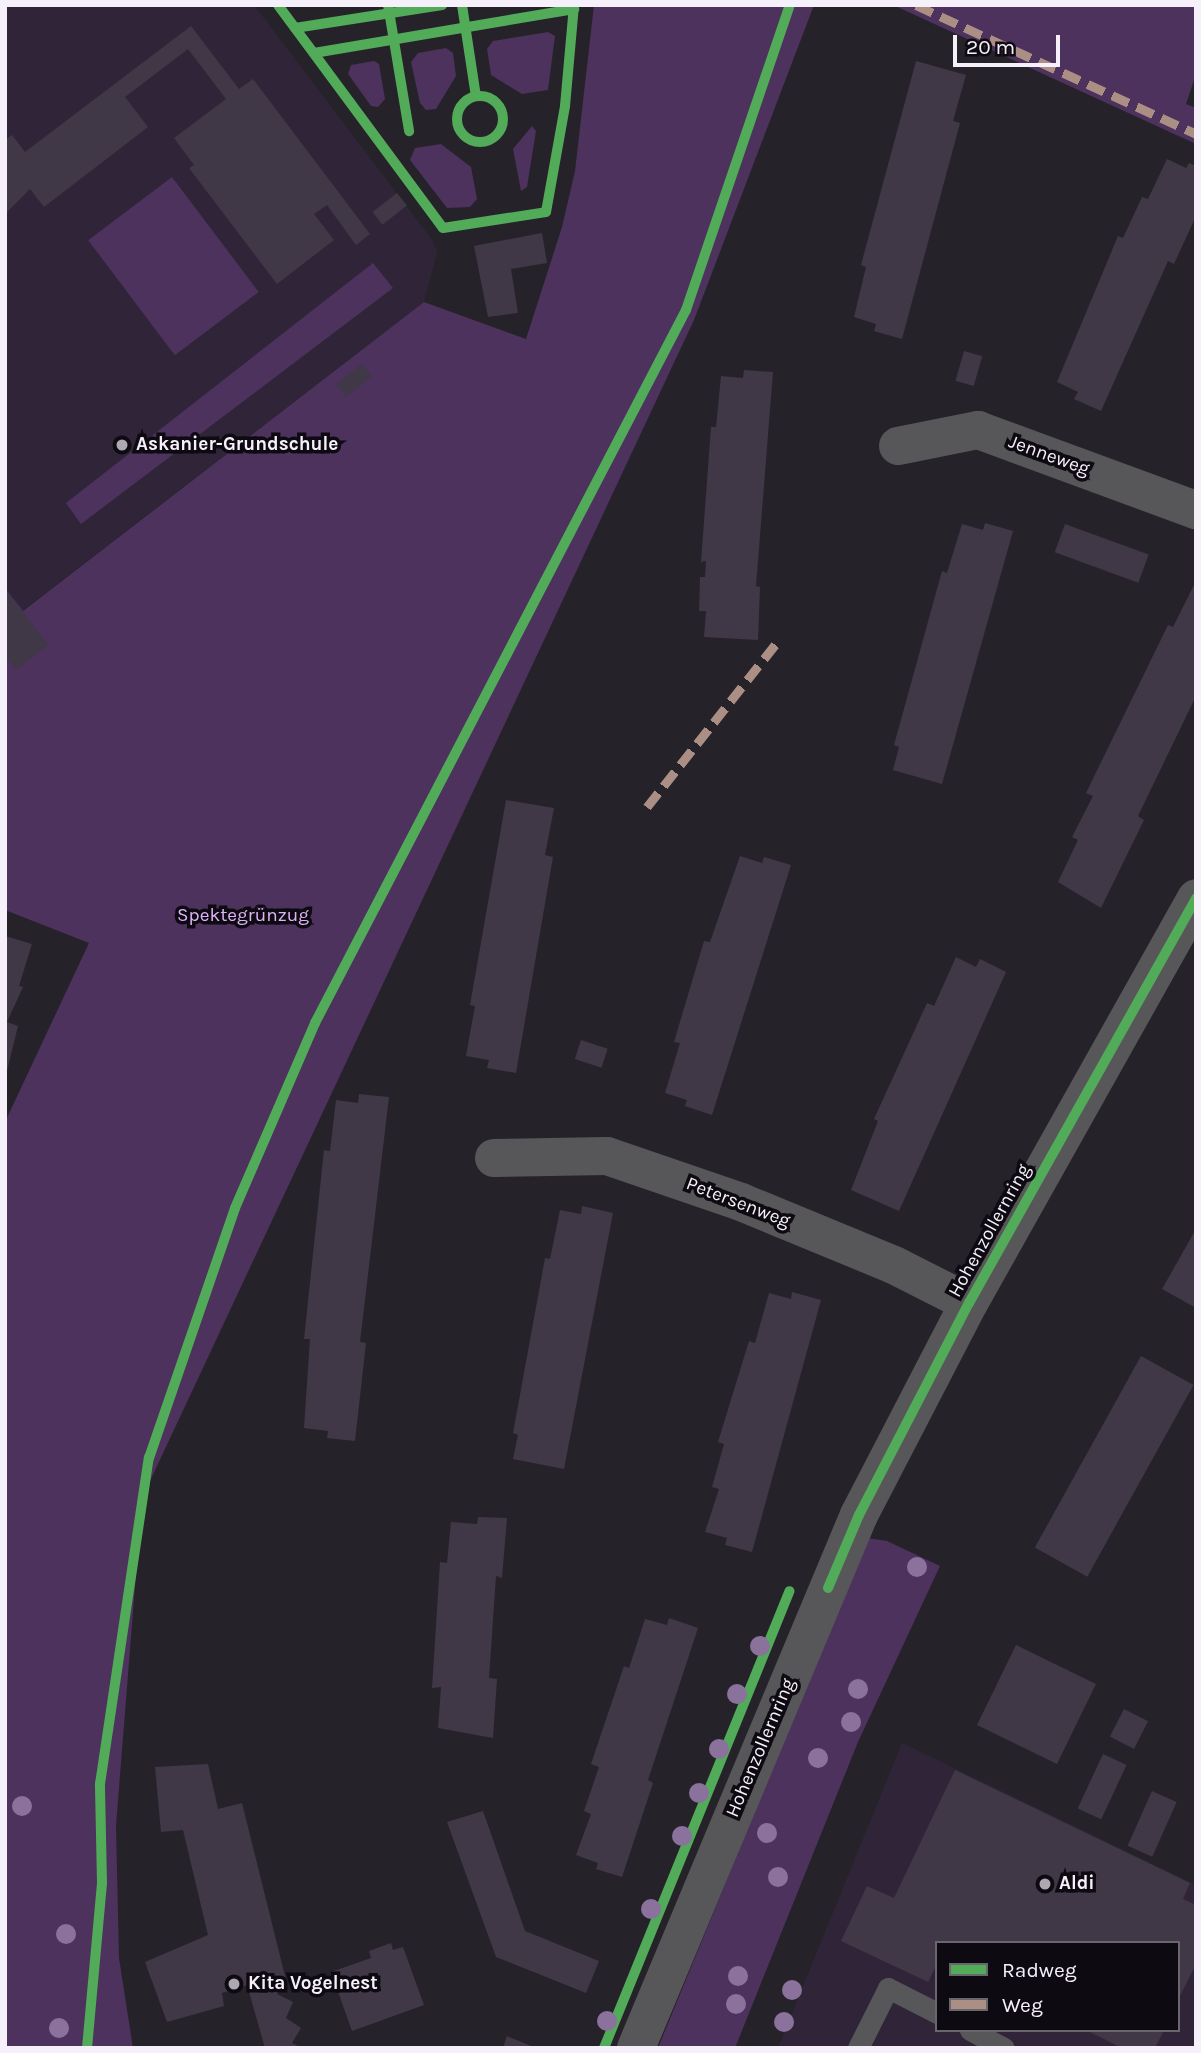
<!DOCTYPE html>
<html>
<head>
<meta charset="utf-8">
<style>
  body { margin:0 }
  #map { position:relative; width:1201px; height:2053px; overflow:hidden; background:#26222a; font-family:Karla,sans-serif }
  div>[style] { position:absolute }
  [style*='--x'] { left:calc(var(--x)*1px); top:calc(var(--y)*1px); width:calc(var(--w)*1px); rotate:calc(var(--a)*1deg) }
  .built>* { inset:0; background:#302538 }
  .green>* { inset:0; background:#4c325c; transform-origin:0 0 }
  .building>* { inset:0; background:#403846; transform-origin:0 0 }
  .lane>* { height:21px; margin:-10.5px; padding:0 10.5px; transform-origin:10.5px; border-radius:10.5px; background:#575659 }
  .street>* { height:38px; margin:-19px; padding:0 19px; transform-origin:19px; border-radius:19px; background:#575659 }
  .quiet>* { height:9px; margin-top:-4.5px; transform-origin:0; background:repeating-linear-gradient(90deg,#ac8f84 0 18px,transparent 0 27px) }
  .cycleway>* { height:10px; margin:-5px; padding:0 5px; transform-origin:5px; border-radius:5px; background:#51ab58 }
  .cycleway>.ring { margin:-5px; padding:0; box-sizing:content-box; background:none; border:10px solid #51ab58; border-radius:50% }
  .trees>* { width:20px; height:20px; margin:-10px; border-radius:50%; background:#8b729c }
  .dots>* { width:19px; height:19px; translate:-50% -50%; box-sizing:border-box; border:4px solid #0e0a11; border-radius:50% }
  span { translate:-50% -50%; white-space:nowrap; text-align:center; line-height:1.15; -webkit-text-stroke:7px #0e0a11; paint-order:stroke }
  .poi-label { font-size:19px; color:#f6f0fa; font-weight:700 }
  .left { translate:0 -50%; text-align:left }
  .street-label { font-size:19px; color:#f6f0fa }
  .park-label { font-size:19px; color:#deb3fa }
  .frame { position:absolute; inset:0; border:7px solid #f6f0fa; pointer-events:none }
  .legend { position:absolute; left:935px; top:1941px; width:245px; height:91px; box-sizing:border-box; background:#0e0a11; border:2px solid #6b666e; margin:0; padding:9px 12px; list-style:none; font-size:21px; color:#f6f0fa }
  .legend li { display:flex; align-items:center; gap:14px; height:35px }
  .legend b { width:35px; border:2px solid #6b666e }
  .scale { position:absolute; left:953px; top:35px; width:107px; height:32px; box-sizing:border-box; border:4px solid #f6f0fa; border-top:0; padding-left:9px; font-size:21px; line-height:24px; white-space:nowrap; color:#f6f0fa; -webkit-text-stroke:5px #0e0a11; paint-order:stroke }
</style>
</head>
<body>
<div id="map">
  <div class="built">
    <div style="clip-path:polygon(5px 5px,254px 5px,433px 241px,437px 253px,424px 302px,22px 611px,5px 588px)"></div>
    <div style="clip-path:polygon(evenodd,902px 1743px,1196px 1885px,1196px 2048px,778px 2048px,902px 1743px,937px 1943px,1178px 1943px,1178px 2030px,937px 2030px,937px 1943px)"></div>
  </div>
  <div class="green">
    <div style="clip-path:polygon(594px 5px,814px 5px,694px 320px,150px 1481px,136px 1574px,116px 1826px,119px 1958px,133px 2048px,5px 2048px,5px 1122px,89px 943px,5px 910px,5px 588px,23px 611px,424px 302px,526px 339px,562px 227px,575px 171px)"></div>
    <div style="clip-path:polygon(893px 5px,1196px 5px,1196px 74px,1186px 104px,1196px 108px,1196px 144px)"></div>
    <div style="clip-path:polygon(548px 32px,555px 36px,548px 90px,522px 94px,491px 75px,487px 49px,493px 41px)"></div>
    <div style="clip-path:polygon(446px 48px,453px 53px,456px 76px,436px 109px,426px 110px,420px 103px,411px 62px,418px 53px)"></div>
    <div style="clip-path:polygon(374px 61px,379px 64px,385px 99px,378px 107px,371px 106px,348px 74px,351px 65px)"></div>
    <div style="clip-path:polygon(532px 126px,536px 131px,527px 187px,521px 191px,513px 149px)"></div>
    <div style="clip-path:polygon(441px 144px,471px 167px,477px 199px,470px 207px,447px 208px,410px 160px,415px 148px)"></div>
    <div style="left:172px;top:177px;width:144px;height:105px;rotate:53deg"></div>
    <div style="clip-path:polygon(373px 263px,393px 288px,81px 524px,66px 503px)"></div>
    <div style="clip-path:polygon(867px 1538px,887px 1541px,940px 1566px,858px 1742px,735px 2048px,658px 2048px)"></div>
  </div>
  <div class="building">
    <div style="clip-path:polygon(191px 26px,239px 89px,253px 79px,370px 234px,356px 245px,327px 205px,314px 214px,334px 240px,277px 284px,189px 168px,194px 165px,174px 138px,226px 99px,188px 49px,125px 97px,148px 127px,44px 207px,30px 189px,5px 214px,5px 140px,12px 135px,25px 152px)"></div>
    <div style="clip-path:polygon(916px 61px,966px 75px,953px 121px,960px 123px,902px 339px,874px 331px,876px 324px,854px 317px,866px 267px,861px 265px)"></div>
    <div style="clip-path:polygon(1167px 159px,1186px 168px,1189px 163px,1196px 166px,1196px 216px,1174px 264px,1168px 261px,1101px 411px,1074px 399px,1078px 392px,1057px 382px,1118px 236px,1123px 238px,1142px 197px,1148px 199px)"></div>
    <div style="left:397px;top:193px;width:16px;height:31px;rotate:52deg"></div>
    <div style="clip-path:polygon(542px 233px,547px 263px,511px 269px,518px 313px,488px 317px,474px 246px)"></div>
    <div style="left:964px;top:351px;width:19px;height:31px;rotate:16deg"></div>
    <div style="left:362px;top:364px;width:16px;height:33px;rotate:52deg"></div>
    <div style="clip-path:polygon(744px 370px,773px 372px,756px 586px,760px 587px,758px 640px,704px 637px,706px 611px,699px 611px,700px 577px,705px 577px,706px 561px,701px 562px,711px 427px,716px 427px,721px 376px,743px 378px)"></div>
    <div style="clip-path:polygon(985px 523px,1013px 531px,942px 784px,893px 770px,899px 747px,894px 745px,942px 571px,947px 573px,962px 524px,983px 530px)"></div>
    <div style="left:1065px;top:524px;width:89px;height:30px;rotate:20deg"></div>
    <div style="clip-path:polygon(1196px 581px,1196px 696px,1138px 816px,1144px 820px,1101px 908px,1058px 882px,1078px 840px,1072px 837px,1093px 796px,1086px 793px,1168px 625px,1173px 627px)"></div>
    <div style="clip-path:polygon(5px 589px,48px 645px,16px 670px,5px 656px)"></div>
    <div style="clip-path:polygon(506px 800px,554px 808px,545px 855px,553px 857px,516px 1073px,487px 1068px,489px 1060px,466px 1056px,475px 1006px,470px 1005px)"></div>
    <div style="clip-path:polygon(740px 856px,762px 863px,764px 857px,791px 865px,712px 1115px,685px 1106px,687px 1100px,665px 1093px,680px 1043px,674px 1042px,704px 941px,710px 942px)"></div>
    <div style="clip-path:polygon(5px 936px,32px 944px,19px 986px,23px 987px,7px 1022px,18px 1026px,6px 1075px)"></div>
    <div style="clip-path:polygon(956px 957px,976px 967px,980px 959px,1006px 972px,899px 1211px,851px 1190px,878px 1121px,874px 1119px,927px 1003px,934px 1006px)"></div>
    <div style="left:581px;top:1040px;width:28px;height:20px;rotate:18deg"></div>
    <div style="clip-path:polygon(359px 1094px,389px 1097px,360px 1342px,366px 1343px,355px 1441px,327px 1438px,328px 1431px,304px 1428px,310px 1339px,304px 1339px,324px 1150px,330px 1151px,336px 1100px,358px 1103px)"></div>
    <div style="clip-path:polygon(582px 1206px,613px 1213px,564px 1469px,513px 1459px,518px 1435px,513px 1433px,545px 1258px,550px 1259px,560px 1210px,581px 1214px)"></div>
    <div style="clip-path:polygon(1196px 1229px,1196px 1308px,1162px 1289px)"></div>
    <div style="clip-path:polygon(792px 1292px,821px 1300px,752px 1552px,725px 1545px,727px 1538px,705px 1532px,719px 1489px,712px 1487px,724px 1444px,718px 1442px,749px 1341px,755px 1343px,769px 1293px,791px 1299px)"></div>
    <div style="left:1141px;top:1356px;width:60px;height:219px;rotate:29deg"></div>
    <div style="clip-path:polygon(478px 1517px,507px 1518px,502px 1578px,496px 1576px,489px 1678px,497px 1679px,493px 1738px,438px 1728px,441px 1687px,432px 1688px,440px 1562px,447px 1563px,451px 1522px,477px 1524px)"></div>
    <div style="clip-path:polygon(669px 1618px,698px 1628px,648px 1780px,653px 1783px,622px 1877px,596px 1869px,598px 1863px,576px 1855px,591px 1814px,584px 1811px,599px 1767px,591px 1764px,624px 1666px,629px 1668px,645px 1619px,667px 1625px)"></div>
    <div style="left:1016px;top:1645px;width:89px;height:89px;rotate:26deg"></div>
    <div style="left:1124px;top:1709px;width:27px;height:31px;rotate:27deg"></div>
    <div style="left:1103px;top:1754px;width:26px;height:60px;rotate:25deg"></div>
    <div style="clip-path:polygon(208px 1764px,218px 1809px,242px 1803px,286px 1980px,277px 1994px,293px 2002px,286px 2018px,301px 2028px,292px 2043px,302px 2048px,265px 2048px,247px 1985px,222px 1993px,224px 2006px,167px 2022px,145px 1962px,208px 1935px,183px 1830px,161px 1832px,155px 1767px)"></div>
    <div style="clip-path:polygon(955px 1770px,1190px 1883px,1183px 1899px,1196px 1905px,1196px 1964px,1178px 2000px,1178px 1943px,937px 1943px,937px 1964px,928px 1982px,841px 1941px,867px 1886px,894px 1898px)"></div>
    <div style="left:1152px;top:1791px;width:27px;height:60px;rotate:24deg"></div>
    <div style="clip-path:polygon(483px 1811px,525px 1931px,599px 1961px,586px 1993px,496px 1957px,447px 1822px)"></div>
    <div style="clip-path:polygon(391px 1943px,393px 1950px,403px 1947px,424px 2005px,352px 2031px,331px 1972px,371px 1958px,369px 1951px)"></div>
    <div style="clip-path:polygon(1086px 2030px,1164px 2030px,1155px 2048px,1122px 2048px)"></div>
    <div style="clip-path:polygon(507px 2036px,536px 2048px,503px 2048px)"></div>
  </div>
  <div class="lane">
    <div style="--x:970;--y:2030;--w:38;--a:28"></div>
    <div style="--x:858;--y:2048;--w:67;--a:-63.4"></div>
    <div style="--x:888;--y:1988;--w:55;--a:27"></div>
  </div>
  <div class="street">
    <div style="--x:898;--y:446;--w:82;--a:-11.3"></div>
    <div style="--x:978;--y:430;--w:232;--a:20.2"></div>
    <div style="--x:494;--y:1158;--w:113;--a:-1"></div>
    <div style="--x:607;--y:1156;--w:142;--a:18.9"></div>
    <div style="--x:741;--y:1202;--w:165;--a:22.4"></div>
    <div style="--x:894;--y:1265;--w:84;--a:26.9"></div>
    <div style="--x:636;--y:2048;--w:578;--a:-67.3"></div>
    <div style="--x:859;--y:1515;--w:239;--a:-62.6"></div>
    <div style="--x:969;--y:1303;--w:464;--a:-60.7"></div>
  </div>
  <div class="quiet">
    <div style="--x:916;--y:5;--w:308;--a:24.7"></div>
    <div style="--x:647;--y:807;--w:213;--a:-51.7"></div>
  </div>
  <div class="cycleway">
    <div style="--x:278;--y:5;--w:277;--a:53.5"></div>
    <div style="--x:443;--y:228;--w:104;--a:-8.8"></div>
    <div style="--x:546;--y:212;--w:108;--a:-79.8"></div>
    <div style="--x:565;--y:106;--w:101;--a:-84.9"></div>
    <div style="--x:388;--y:5;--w:128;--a:80.5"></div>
    <div style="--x:462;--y:5;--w:92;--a:81.3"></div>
    <div style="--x:295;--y:28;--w:149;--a:-8.9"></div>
    <div style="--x:314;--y:53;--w:264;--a:-9.6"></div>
    <div class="ring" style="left:457px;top:96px;width:36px;height:36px"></div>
    <div style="--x:828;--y:1588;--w:79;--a:-67"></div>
    <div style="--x:859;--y:1515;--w:239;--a:-62.6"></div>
    <div style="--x:969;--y:1303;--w:464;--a:-60.7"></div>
    <div style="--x:87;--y:2048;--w:166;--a:-84.8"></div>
    <div style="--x:102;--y:1883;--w:99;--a:-91.2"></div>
    <div style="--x:100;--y:1784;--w:330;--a:-81.5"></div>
    <div style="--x:149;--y:1458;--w:264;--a:-71"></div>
    <div style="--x:235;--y:1208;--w:202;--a:-66.6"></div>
    <div style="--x:315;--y:1023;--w:804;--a:-62.51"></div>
    <div style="--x:686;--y:310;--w:322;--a:-71.2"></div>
    <div style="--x:604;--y:2048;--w:493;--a:-67.9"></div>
  </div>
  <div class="trees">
    <div style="left:917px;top:1567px"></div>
    <div style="left:760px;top:1646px"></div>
    <div style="left:858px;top:1689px"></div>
    <div style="left:737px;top:1694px"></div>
    <div style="left:851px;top:1722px"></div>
    <div style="left:719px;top:1749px"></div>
    <div style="left:818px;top:1758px"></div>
    <div style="left:699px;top:1793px"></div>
    <div style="left:22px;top:1806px"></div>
    <div style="left:767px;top:1833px"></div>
    <div style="left:682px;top:1836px"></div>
    <div style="left:778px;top:1877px"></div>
    <div style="left:651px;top:1909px"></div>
    <div style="left:66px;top:1934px"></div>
    <div style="left:738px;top:1976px"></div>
    <div style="left:792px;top:1990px"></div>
    <div style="left:736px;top:2004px"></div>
    <div style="left:607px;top:2021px"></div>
    <div style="left:784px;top:2022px"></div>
    <div style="left:59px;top:2028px"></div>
  </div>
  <div class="dots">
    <div style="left:122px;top:445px;background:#ada8b1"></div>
    <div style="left:1045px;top:1884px;background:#ada8b1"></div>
    <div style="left:234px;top:1984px;background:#ada8b1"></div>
  </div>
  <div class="poi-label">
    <span class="left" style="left:136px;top:445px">Askanier-Grundschule</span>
    <span class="left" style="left:1059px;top:1884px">Aldi</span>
    <span class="left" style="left:248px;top:1984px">Kita Vogelnest</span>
  </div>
  <div class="street-label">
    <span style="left:1049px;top:456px;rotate:20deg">Jenneweg</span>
    <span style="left:738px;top:1203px;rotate:21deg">Petersenweg</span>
    <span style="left:990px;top:1231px;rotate:-61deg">Hohenzollernring</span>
    <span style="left:761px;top:1748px;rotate:-67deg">Hohenzollernring</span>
  </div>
  <div class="park-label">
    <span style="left:243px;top:916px">Spektegrünzug</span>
  </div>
  <div class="frame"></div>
  <ul class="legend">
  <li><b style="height:9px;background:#51ab58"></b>Radweg</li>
  <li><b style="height:9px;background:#ac8f84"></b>Weg</li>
  </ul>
  <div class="scale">20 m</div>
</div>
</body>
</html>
